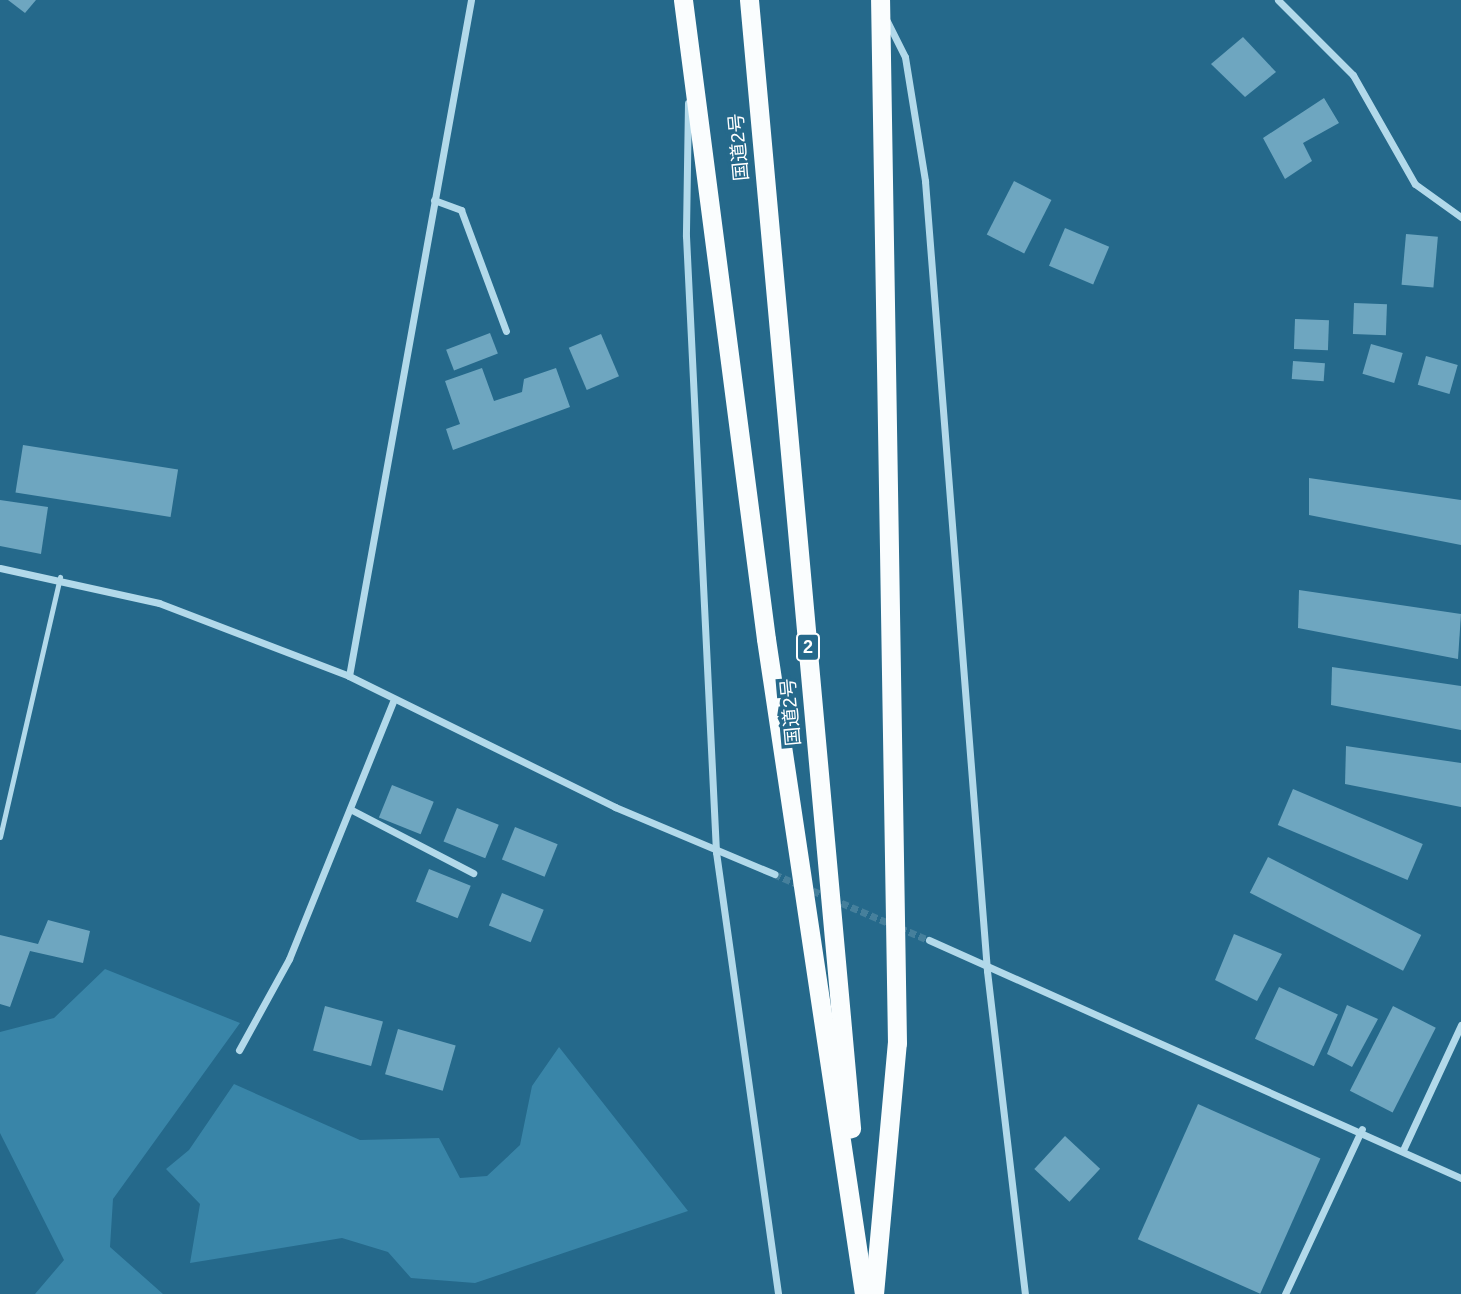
<!DOCTYPE html>
<html>
<head>
<meta charset="utf-8">
<style>
  body { margin:0 }
  #map { position:relative; width:1461px; height:1294px; overflow:hidden; background:#25698b; font-family:Helvetica,"Noto Sans JP",sans-serif }
  div>[style] { position:absolute }
  [style*='--x'] { left:calc(var(--x)*1px); top:calc(var(--y)*1px); width:calc(var(--w)*1px); rotate:calc(var(--a)*1deg) }
  .green>* { inset:0; background:#3985a8 }
  .building>* { inset:0; background:#6ea6c0; transform-origin:0 0 }
  .minor-tunnel>* { height:7px; margin-top:-3.5px; transform-origin:0; background:repeating-linear-gradient(90deg,#46809c 0 7px,transparent 0 10.5px) }
  .service>* { height:5px; margin:-2.5px; padding:0 2.5px; transform-origin:2.5px; border-radius:2.5px; background:#b2d9ea }
  .minor>* { height:7px; margin:-3.5px; padding:0 3.5px; transform-origin:3.5px; border-radius:3.5px; background:#b2d9ea }
  .trunk>* { height:19px; margin:-9.5px; padding:0 9.5px; transform-origin:9.5px; border-radius:9.5px; background:#fafdfe }
  span { translate:-50% -50%; white-space:nowrap; text-align:center; line-height:1.15; -webkit-text-stroke:7px #25698b; paint-order:stroke }
  .shield-label span { padding:2px 5px; background:#25698b; border:2px solid; border-radius:5px; -webkit-text-stroke-width:0 }
  .shield-label { font-size:18px; color:#fff; font-weight:700 }
  .street-label { font-size:19px; color:#fff }
</style>
</head>
<body>
<div id="map">
  <div class="green">
    <div style="clip-path:polygon(105px 969px,240px 1023px,113px 1199px,110px 1247px,163px 1294px,35px 1294px,64px 1260px,0 1133px,0 1032px,54px 1018px)"></div>
    <div style="clip-path:polygon(559px 1047px,688px 1211px,475px 1283px,411px 1278px,388px 1252px,342px 1238px,190px 1263px,200px 1204px,166px 1169px,189px 1150px,234px 1084px,360px 1140px,439px 1138px,460px 1178px,487px 1176px,520px 1145px,532px 1086px)"></div>
  </div>
  <div class="building">
    <div style="clip-path:polygon(8px 0,36px 0,25px 13px)"></div>
    <div style="clip-path:polygon(1243px 37px,1276px 72px,1245px 97px,1211px 64px)"></div>
    <div style="clip-path:polygon(1324px 98px,1339px 123px,1303px 143px,1312px 161px,1285px 179px,1263px 138px)"></div>
    <div style="left:1014px;top:181px;width:42px;height:60px;rotate:27deg"></div>
    <div style="left:1065px;top:228px;width:48px;height:41px;rotate:23deg"></div>
    <div style="left:1406px;top:234px;width:32px;height:51px;rotate:5deg"></div>
    <div style="left:1354px;top:303px;width:33px;height:31px;rotate:2deg"></div>
    <div style="left:1295px;top:319px;width:34px;height:30px;rotate:2deg"></div>
    <div style="left:490px;top:333px;width:22px;height:47px;rotate:69deg"></div>
    <div style="left:601px;top:334px;width:46px;height:35px;rotate:67deg"></div>
    <div style="left:1371px;top:344px;width:33px;height:31px;rotate:16deg"></div>
    <div style="left:1426px;top:356px;width:33px;height:30px;rotate:16deg"></div>
    <div style="left:1293px;top:361px;width:32px;height:18px;rotate:4deg"></div>
    <div style="clip-path:polygon(482px 368px,494px 401px,522px 392px,524px 379px,556px 368px,570px 407px,453px 450px,446px 429px,460px 424px,445px 381px)"></div>
    <div style="left:23px;top:445px;width:157px;height:48px;rotate:9deg"></div>
    <div style="clip-path:polygon(1309px 478px,1461px 500px,1461px 545px,1309px 515px)"></div>
    <div style="clip-path:polygon(0 500px,48px 507px,41px 554px,0 546px)"></div>
    <div style="clip-path:polygon(1299px 590px,1461px 614px,1458px 659px,1298px 628px)"></div>
    <div style="clip-path:polygon(1332px 667px,1461px 686px,1461px 730px,1331px 705px)"></div>
    <div style="clip-path:polygon(1346px 746px,1461px 763px,1461px 807px,1345px 784px)"></div>
    <div style="left:392px;top:785px;width:45px;height:35px;rotate:22deg"></div>
    <div style="left:1293px;top:789px;width:141px;height:39px;rotate:23deg"></div>
    <div style="left:457px;top:808px;width:45px;height:36px;rotate:22deg"></div>
    <div style="left:515px;top:827px;width:46px;height:35px;rotate:22deg"></div>
    <div style="left:1268px;top:857px;width:172px;height:40px;rotate:27deg"></div>
    <div style="left:429px;top:869px;width:45px;height:35px;rotate:22deg"></div>
    <div style="left:502px;top:893px;width:45px;height:35px;rotate:22deg"></div>
    <div style="clip-path:polygon(48px 920px,90px 931px,83px 963px,30px 951px,10px 1007px,0 1004px,0 935px,38px 944px)"></div>
    <div style="clip-path:polygon(1234px 934px,1282px 954px,1257px 1001px,1215px 980px)"></div>
    <div style="left:1279px;top:987px;width:65px;height:57px;rotate:25deg"></div>
    <div style="clip-path:polygon(1347px 1005px,1378px 1019px,1352px 1067px,1327px 1054px)"></div>
    <div style="left:325px;top:1006px;width:60px;height:46px;rotate:15deg"></div>
    <div style="left:1393px;top:1006px;width:48px;height:95px;rotate:27deg"></div>
    <div style="left:398px;top:1029px;width:60px;height:47px;rotate:16deg"></div>
    <div style="left:1198px;top:1104px;width:134px;height:148px;rotate:24deg"></div>
    <div style="left:1065px;top:1136px;width:48px;height:45px;rotate:43deg"></div>
  </div>
  <div class="minor-tunnel">
    <div style="--x:774;--y:874;--w:168;--a:23.1"></div>
  </div>
  <div class="service">
    <div style="--x:0;--y:837;--w:267;--a:-77"></div>
  </div>
  <div class="minor">
    <div style="--x:1278;--y:0;--w:106;--a:45"></div>
    <div style="--x:1353;--y:75;--w:125;--a:60.4"></div>
    <div style="--x:1415;--y:184;--w:57;--a:35.7"></div>
    <div style="--x:887;--y:21;--w:40;--a:63.4"></div>
    <div style="--x:905;--y:57;--w:126;--a:80.8"></div>
    <div style="--x:925;--y:181;--w:792;--a:85.51"></div>
    <div style="--x:987;--y:971;--w:325;--a:83.3"></div>
    <div style="--x:688;--y:103;--w:133;--a:90.9"></div>
    <div style="--x:686;--y:236;--w:617;--a:87.21"></div>
    <div style="--x:716;--y:852;--w:446;--a:82"></div>
    <div style="--x:434;--y:200;--w:29;--a:20"></div>
    <div style="--x:461;--y:210;--w:129;--a:69.6"></div>
    <div style="--x:0;--y:568;--w:163;--a:12.4"></div>
    <div style="--x:159;--y:603;--w:204;--a:21"></div>
    <div style="--x:349;--y:676;--w:297;--a:26.2"></div>
    <div style="--x:615;--y:807;--w:173;--a:22.8"></div>
    <div style="--x:349;--y:676;--w:687;--a:-79.77"></div>
    <div style="--x:350;--y:809;--w:139;--a:27.5"></div>
    <div style="--x:929;--y:940;--w:583;--a:24.1"></div>
    <div style="--x:239;--y:1050;--w:104;--a:-61.2"></div>
    <div style="--x:289;--y:959;--w:277;--a:-68"></div>
    <div style="--x:1403;--y:1150;--w:138;--a:-65.1"></div>
    <div style="--x:1285;--y:1294;--w:182;--a:-65"></div>
  </div>
  <div class="trunk">
    <div style="--x:683;--y:0;--w:644;--a:82.6"></div>
    <div style="--x:766;--y:639;--w:662;--a:81.49"></div>
    <div style="--x:749;--y:0;--w:1133;--a:84.83"></div>
    <div style="--x:874;--y:1294;--w:252;--a:-84.8"></div>
    <div style="--x:897;--y:1043;--w:1043;--a:-90.93"></div>
  </div>
  <div class="shield-label">
    <span style="left:808px;top:647px">2</span>
  </div>
  <div class="street-label">
    <span style="left:739px;top:147px;rotate:-95deg">国道2号</span>
    <span style="left:791px;top:712px;rotate:-95deg">国道2号</span>
  </div>
</div>
</body>
</html>
